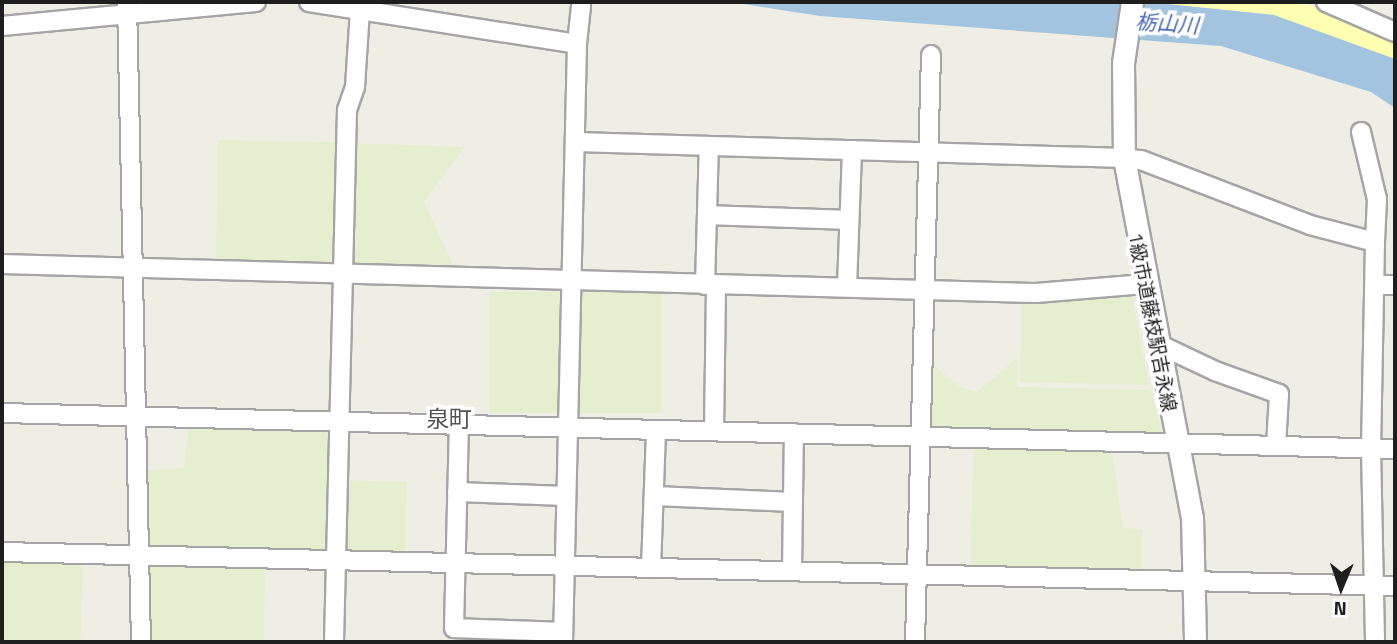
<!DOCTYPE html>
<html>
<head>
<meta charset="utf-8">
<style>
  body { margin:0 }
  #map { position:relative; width:1397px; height:644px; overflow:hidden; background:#efeee4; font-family:"Titillium Web","Noto Sans JP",sans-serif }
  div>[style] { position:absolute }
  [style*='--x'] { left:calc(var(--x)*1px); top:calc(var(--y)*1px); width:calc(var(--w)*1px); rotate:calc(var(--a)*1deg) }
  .farmland>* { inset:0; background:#e5eece; transform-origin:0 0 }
  .sand>* { inset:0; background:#ffffb2 }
  .water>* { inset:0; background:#a3c4de }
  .stream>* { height:4.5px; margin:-2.25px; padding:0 2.25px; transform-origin:2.25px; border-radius:2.25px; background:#a3c4de }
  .roads { filter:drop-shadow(2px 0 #a5a5a5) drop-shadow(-2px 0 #a5a5a5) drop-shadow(0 2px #a5a5a5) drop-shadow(0 -2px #a5a5a5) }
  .minor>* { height:18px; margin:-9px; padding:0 9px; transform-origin:9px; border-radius:9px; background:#fff }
  .tertiary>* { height:21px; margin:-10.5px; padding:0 10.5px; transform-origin:10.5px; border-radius:10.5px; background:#fff }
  span { translate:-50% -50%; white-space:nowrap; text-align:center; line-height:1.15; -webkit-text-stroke:7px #fff; paint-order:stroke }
  .street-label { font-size:19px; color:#1e1e1e }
  .water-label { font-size:21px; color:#4866b0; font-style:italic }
  .quarter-label { font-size:23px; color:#515151 }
  .frame { position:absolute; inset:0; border:4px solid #1e1e1e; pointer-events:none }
  .north { position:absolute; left:1306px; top:553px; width:70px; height:70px; -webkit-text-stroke:5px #fff; paint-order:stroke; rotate:182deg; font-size:19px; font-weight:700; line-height:28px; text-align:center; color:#1e1e1e }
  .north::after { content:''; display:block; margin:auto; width:24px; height:32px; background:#1e1e1e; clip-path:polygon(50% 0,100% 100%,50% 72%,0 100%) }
</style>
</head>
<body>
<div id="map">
  <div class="farmland">
    <div style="left:218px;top:140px;width:123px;height:126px;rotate:1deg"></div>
    <div style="clip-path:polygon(355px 143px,465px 147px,424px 202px,456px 272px,350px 270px)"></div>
    <div style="left:489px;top:292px;width:173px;height:121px"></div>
    <div style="clip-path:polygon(1132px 295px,1149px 385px,1020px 382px,1022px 300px)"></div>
    <div style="clip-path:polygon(1017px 358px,1017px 387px,1151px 390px,1162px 435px,927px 430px,929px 362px,962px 388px,977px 392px)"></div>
    <div style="clip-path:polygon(189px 424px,333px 426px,329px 554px,148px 546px,146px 470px,184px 468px)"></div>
    <div style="clip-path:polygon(974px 444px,1111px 447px,1123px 528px,1142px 529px,1141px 572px,970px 570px)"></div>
    <div style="left:344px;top:480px;width:63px;height:73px;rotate:2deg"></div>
    <div style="left:2px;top:558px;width:81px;height:84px;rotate:2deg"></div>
    <div style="left:147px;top:564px;width:118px;height:78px;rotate:1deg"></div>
  </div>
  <div class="sand">
    <div style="clip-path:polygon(1148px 2px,1295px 2px,1322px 8px,1395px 42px,1395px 59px,1274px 15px)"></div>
  </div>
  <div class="water">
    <div style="clip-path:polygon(730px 2px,1148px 2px,1274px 15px,1395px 59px,1395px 108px,1371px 92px,1221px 46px,820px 16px)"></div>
  </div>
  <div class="stream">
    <div style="--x:1350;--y:2;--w:49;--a:24"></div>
  </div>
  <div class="roads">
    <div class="minor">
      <div style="--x:127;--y:2;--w:640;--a:88.75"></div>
      <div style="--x:309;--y:2;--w:271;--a:8.9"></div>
      <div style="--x:577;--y:44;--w:598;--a:91.34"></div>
      <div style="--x:1326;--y:2;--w:75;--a:23.5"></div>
      <div style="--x:2;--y:26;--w:255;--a:-5.4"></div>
      <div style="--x:577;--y:44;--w:38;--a:-84"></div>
      <div style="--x:1361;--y:132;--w:69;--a:76.6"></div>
      <div style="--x:1377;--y:199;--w:43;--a:92.7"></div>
      <div style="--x:576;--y:142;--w:548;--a:1.67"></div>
      <div style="--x:1124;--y:158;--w:17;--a:7"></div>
      <div style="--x:1141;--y:160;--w:181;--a:21"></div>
      <div style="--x:1310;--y:225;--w:67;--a:14.7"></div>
      <div style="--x:1375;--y:242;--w:207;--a:91.1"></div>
      <div style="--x:1371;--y:449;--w:193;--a:88.8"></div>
      <div style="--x:707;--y:215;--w:142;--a:2"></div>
      <div style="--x:2;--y:264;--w:1034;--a:1.61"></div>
      <div style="--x:1036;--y:293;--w:109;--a:-4.7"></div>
      <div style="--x:705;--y:285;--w:139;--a:-88.4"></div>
      <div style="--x:1375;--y:285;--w:20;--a:0"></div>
      <div style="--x:847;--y:287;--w:137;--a:-87.9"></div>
      <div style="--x:1158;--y:344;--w:63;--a:25.3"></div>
      <div style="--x:1215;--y:371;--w:68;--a:19.8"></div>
      <div style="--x:1279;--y:394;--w:52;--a:93.3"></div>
      <div style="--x:2;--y:413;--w:1393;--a:1.48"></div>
      <div style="--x:459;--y:423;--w:205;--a:91.4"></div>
      <div style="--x:454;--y:628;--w:109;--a:2.1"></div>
      <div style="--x:714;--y:431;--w:146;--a:-89.2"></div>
      <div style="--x:457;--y:492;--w:109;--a:2.1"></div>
      <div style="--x:655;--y:496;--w:138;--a:2.5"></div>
      <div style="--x:2;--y:552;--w:1393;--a:1.4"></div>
      <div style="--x:651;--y:568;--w:138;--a:-87.9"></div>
      <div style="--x:792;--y:571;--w:138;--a:-89.2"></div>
      <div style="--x:334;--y:642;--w:532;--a:-88.6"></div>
      <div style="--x:347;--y:110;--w:24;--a:-71"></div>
      <div style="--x:355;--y:87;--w:78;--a:-86.3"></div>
      <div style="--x:915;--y:642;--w:587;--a:-88.44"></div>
    </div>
    <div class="tertiary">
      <div style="--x:1132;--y:2;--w:62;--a:98.4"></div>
      <div style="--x:1123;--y:63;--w:95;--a:89.4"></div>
      <div style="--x:1124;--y:158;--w:365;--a:79.3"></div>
      <div style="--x:1192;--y:517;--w:125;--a:88.6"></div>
    </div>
  </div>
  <div class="street-label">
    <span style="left:1153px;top:322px;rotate:79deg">1級市道藤枝駅吉永線</span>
  </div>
  <div class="water-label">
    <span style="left:1167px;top:23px;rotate:4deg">栃山川</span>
  </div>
  <div class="quarter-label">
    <span style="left:449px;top:419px">泉町</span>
  </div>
  <div class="frame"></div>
  <div class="north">N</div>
</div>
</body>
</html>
